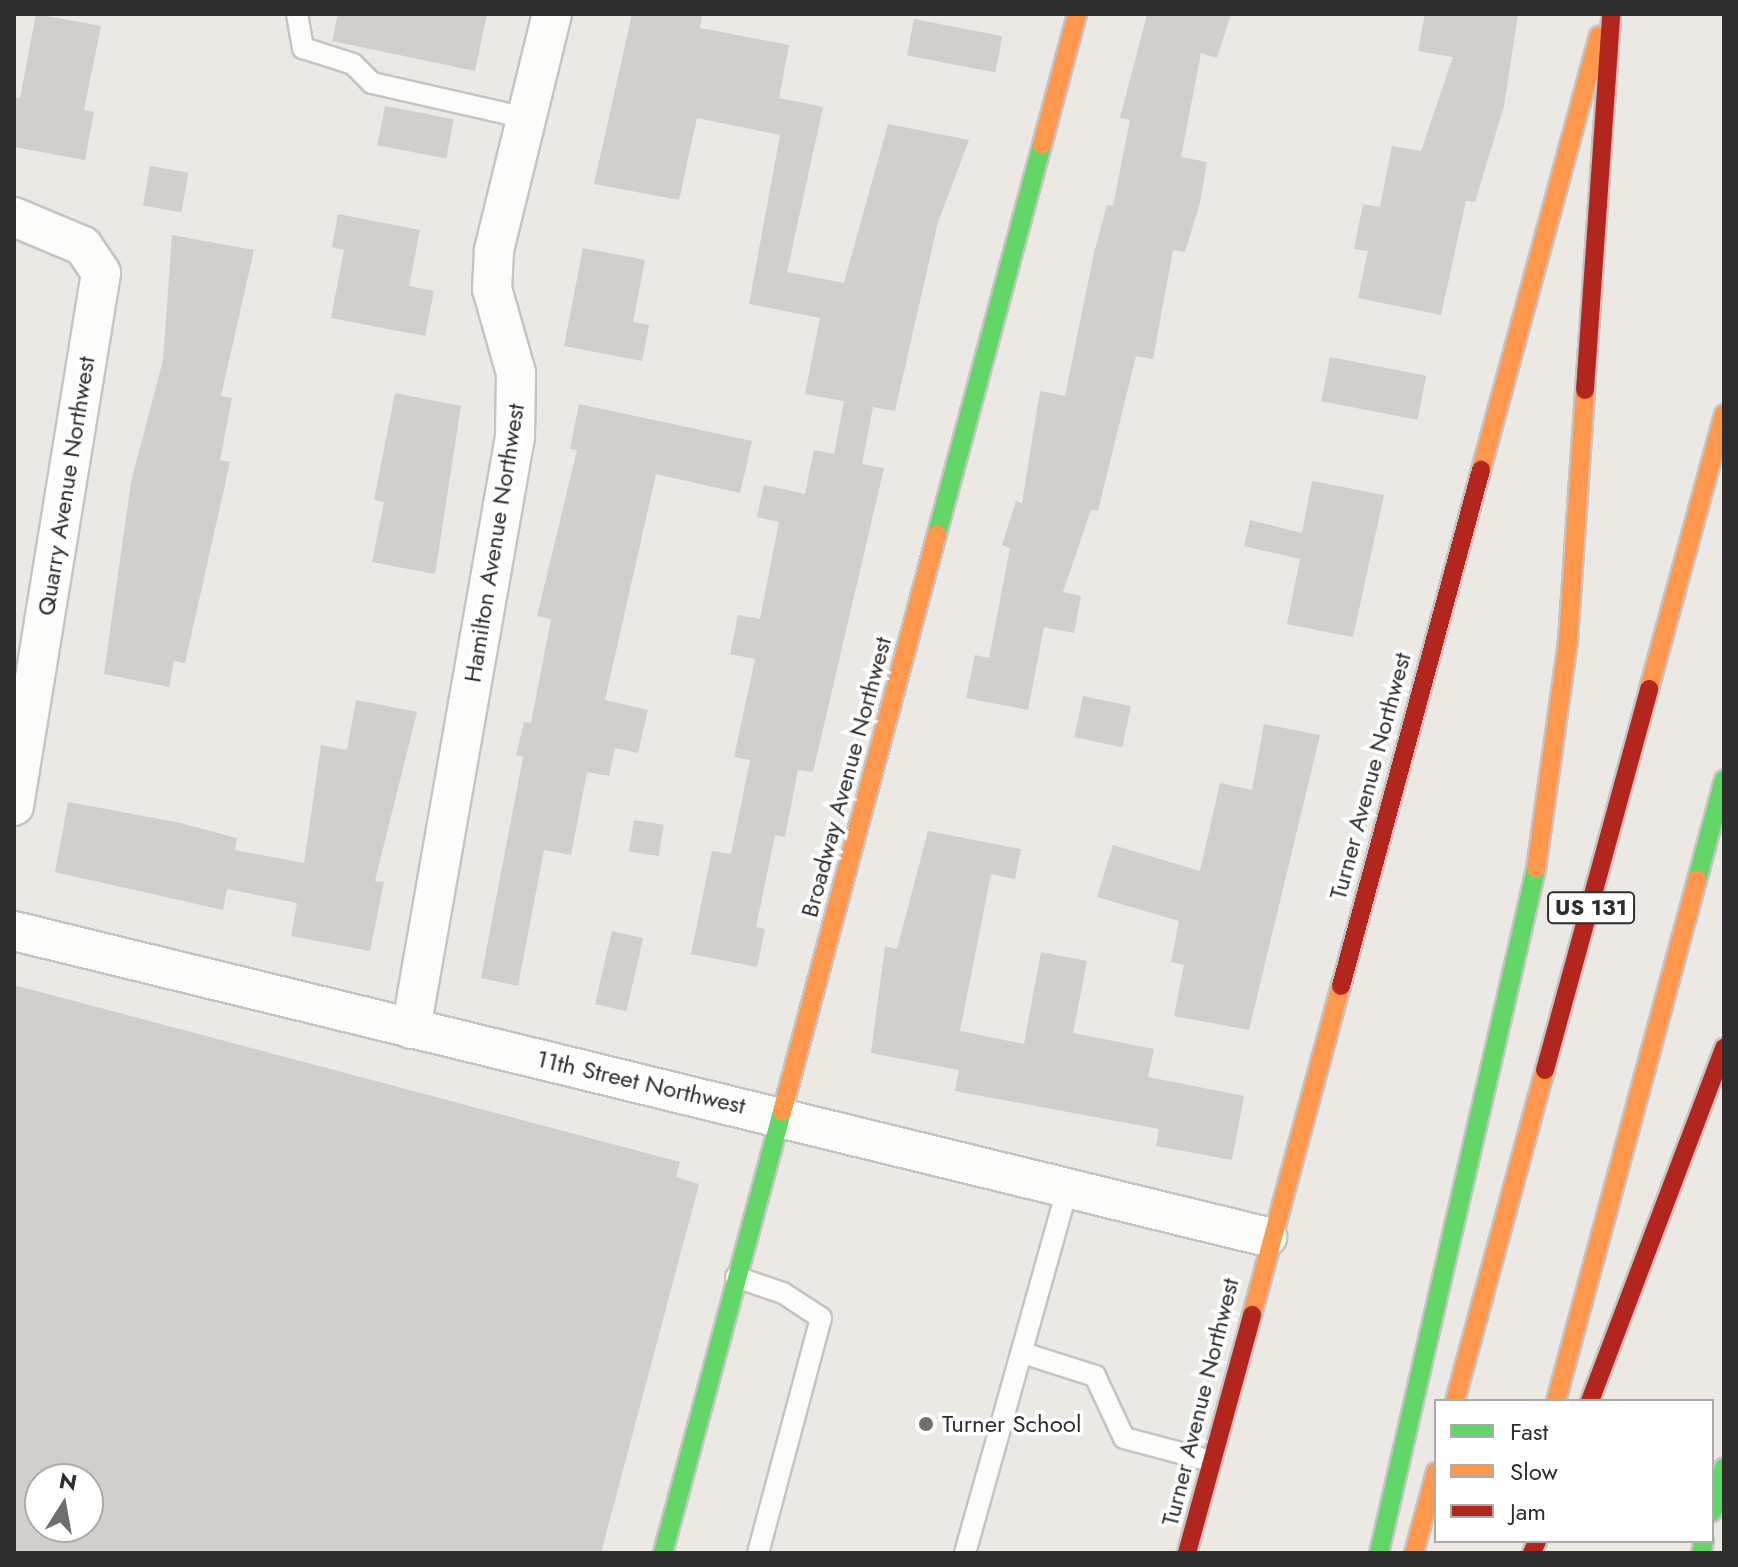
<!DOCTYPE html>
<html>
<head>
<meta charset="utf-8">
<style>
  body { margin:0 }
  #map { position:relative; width:1738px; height:1567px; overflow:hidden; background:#ece8e4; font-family:Jost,sans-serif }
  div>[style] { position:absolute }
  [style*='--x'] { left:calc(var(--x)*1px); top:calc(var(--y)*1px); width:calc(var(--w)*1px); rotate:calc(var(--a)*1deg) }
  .building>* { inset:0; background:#d1cecb; transform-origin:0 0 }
  .roads { filter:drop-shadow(2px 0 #c5c4c5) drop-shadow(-2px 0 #c5c4c5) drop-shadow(0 2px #c5c4c5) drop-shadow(0 -2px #c5c4c5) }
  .lane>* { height:20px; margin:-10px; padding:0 10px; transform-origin:10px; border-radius:10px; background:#fcfcfb }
  .street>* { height:38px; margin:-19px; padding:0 19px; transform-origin:19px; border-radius:19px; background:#fcfcfb }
  .fast>* { height:18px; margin:-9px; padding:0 9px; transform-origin:9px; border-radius:9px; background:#63d668 }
  .slow>* { height:18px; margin:-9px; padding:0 9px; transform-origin:9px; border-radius:9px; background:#ff974d }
  .jam>* { height:18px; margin:-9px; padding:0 9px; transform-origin:9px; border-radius:9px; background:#b3261e }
  .dots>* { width:22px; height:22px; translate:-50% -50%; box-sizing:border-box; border:4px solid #fff; border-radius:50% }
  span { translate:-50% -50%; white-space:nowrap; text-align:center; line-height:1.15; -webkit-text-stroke:7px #fff; paint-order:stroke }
  .shield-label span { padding:2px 6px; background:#fff; border:2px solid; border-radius:6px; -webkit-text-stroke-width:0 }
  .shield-label { font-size:22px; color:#2e2e2e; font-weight:700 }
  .street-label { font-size:24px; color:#2e2e2e }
  .poi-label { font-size:24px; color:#2e2e2e }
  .left { translate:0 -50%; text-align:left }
  .frame { position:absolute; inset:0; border:16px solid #2e2e2e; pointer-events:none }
  .legend { position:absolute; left:1434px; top:1399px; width:280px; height:144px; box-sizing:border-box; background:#fff; border:2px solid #ababab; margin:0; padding:10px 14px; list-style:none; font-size:24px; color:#2e2e2e }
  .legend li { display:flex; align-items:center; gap:16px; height:40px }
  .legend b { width:40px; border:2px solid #ababab }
  .north { position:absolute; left:24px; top:1463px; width:80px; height:80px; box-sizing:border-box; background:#fff; border:2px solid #ababab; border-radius:50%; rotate:11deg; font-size:22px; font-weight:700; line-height:32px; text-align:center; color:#2e2e2e }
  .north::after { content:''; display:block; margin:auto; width:28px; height:36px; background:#706f6e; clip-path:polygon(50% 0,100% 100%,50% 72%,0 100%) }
</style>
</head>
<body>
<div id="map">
  <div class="building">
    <div style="clip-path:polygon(36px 14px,101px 26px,84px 110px,94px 112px,85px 160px,14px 147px,14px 97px,20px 98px)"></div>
    <div style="clip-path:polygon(338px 14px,487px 14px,475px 71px,332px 41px)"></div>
    <div style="clip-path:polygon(632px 14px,702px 14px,700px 28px,789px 45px,779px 98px,823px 107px,787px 272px,844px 283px,888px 124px,969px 140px,938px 222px,895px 411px,873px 407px,862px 464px,884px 468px,813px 772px,798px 770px,785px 837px,775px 835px,756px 927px,765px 929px,757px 967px,691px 954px,712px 851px,731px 854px,750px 760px,734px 757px,755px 659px,730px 654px,738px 615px,760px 619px,779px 522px,757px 517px,764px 485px,805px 494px,814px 450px,834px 454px,844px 401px,805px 394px,820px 318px,749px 304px,780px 135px,697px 118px,679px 200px,594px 184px)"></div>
    <div style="clip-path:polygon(1147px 14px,1231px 14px,1217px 58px,1201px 53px,1181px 157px,1207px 162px,1200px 203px,1185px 252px,1173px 250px,1153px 359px,1136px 356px,1098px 511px,1091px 510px,1063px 592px,1081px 596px,1074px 633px,1044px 627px,1028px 710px,966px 698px,975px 655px,989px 658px,1010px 548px,1002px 545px,1016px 501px,1022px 503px,1040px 391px,1065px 396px,1094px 253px,1107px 205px,1113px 206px,1130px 120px,1120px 118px)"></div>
    <div style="clip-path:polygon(1425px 14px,1518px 14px,1504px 106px,1475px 202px,1466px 201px,1441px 315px,1358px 298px,1368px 251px,1354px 249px,1363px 204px,1380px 207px,1392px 146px,1421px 151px,1453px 57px,1418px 51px)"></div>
    <div style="left:914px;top:19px;width:90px;height:37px;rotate:11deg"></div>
    <div style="left:385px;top:106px;width:70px;height:40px;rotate:11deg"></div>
    <div style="left:150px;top:166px;width:39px;height:40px;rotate:10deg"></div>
    <div style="clip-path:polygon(338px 214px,420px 230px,409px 286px,434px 291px,425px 336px,331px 318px,344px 250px,332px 247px)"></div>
    <div style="clip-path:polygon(172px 235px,254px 250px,221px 396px,232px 398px,220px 460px,230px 462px,185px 663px,174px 661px,169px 687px,104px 674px,131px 482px,163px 360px)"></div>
    <div style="clip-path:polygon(583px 248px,645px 260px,633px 322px,649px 325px,642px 361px,564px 346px)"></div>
    <div style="left:1330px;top:357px;width:98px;height:45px;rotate:11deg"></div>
    <div style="clip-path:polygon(395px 393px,461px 406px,435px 574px,372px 562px,384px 502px,374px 500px)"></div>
    <div style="clip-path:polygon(579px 404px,752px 441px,740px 493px,656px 474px,605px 700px,648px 710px,638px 753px,615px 748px,609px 776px,587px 772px,571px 855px,544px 850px,518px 986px,481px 978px,523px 757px,516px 755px,524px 722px,531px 723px,551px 619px,537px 616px,577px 450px,570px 449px)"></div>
    <div style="clip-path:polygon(1312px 481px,1384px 495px,1353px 637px,1287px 624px,1300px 559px,1244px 546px,1250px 520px,1302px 533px)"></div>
    <div style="left:1083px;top:696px;width:49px;height:42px;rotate:12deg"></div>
    <div style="clip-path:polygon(356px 700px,417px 712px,375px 881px,384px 882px,370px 951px,291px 936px,297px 903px,227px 889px,223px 910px,55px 872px,68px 802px,176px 822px,237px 838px,235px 850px,304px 863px,321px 745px,347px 750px)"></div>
    <div style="clip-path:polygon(1264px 724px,1320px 735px,1249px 1030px,1174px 1016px,1184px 965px,1171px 962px,1179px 921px,1097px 897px,1113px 845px,1200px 871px,1220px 783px,1252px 790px)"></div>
    <div style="left:634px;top:820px;width:30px;height:32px;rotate:9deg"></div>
    <div style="clip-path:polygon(928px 831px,1021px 849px,1015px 879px,991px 874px,960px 1031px,1024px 1044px,1041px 952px,1087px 961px,1073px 1033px,1154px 1049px,1148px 1077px,1244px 1096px,1232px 1160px,1156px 1146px,1159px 1129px,955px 1091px,959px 1070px,871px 1053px,885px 946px,897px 949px)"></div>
    <div style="left:612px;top:931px;width:32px;height:75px;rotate:13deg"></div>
    <div style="clip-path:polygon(evenodd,14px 985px,680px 1162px,676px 1177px,699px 1184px,601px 1553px,14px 1553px,14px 985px,40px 1479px,88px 1479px,88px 1527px,40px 1527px,40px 1479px)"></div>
  </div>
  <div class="roads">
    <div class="lane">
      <div style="--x:297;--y:14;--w:35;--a:80"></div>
      <div style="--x:303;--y:48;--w:52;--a:17.7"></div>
      <div style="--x:353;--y:64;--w:27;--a:45"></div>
      <div style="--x:372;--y:83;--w:158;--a:12.8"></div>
      <div style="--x:736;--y:1277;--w:50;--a:18.8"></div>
      <div style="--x:783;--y:1293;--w:45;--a:33.3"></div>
      <div style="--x:821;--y:1318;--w:243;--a:105"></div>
      <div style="--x:1023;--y:1353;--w:76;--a:17.7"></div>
      <div style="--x:1095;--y:1376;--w:68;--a:64.9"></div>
      <div style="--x:1124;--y:1438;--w:90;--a:14.8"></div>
      <div style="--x:965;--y:1553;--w:380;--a:-74.3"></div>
    </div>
    <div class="street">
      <div style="--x:14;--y:217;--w:75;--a:22.8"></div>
      <div style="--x:83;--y:246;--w:32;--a:56"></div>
      <div style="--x:101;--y:273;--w:540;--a:99.27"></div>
      <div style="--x:14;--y:931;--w:1290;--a:13.72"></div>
      <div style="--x:411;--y:1029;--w:601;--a:-80.04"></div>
      <div style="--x:515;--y:437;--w:64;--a:-89.1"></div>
      <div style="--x:516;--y:373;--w:87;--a:-105.9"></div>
      <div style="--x:492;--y:289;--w:39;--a:-87"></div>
      <div style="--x:494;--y:250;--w:243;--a:-76.2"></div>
    </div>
    <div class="fast">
      <div style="--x:937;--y:534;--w:403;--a:-74.9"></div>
      <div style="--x:1697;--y:880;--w:104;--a:-74.9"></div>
      <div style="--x:1712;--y:1512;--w:46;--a:-74.7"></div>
      <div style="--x:663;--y:1553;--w:457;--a:-74.9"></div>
      <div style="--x:1379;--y:1553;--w:702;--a:-77.07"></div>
      <div style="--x:1701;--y:1553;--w:12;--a:-76"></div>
    </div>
    <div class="slow">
      <div style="--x:1042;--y:145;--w:136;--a:-75"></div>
      <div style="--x:1481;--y:470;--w:450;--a:-74.8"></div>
      <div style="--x:1649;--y:689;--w:285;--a:-74.7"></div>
      <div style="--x:1536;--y:869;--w:230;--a:-82"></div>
      <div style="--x:1568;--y:641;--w:252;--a:-86.1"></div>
      <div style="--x:782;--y:1112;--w:598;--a:-74.99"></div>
      <div style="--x:1252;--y:1315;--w:341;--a:-74.9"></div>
      <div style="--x:1455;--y:1401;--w:343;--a:-74.8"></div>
      <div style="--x:1556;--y:1401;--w:540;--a:-74.86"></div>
      <div style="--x:1414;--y:1553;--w:84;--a:-74.8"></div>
    </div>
    <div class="jam">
      <div style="--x:1585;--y:390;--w:377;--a:-86"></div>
      <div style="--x:1341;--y:986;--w:535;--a:-74.82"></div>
      <div style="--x:1545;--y:1070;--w:395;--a:-74.7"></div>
      <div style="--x:1590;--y:1401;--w:378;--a:-69.2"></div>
      <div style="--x:1187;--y:1553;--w:247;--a:-74.7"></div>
      <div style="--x:1532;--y:1553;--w:13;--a:-67"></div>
    </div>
  </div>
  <div class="dots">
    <div style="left:926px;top:1424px;background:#706f6e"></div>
  </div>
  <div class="shield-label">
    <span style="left:1591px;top:908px">US 131</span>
  </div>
  <div class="street-label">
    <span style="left:66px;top:486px;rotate:-81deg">Quarry Avenue Northwest</span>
    <span style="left:494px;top:543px;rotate:-81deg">Hamilton Avenue Northwest</span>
    <span style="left:1370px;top:776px;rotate:-75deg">Turner Avenue Northwest</span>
    <span style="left:846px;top:777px;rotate:-75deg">Broadway Avenue Northwest</span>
    <span style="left:641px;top:1082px;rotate:13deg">11th Street Northwest</span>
    <span style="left:1200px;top:1402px;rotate:-76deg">Turner Avenue Northwest</span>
  </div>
  <div class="poi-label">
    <span class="left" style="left:942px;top:1424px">Turner School</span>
  </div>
  <div class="frame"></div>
  <ul class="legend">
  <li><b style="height:10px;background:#63d668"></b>Fast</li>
  <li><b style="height:10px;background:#ff974d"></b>Slow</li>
  <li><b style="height:10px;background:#b3261e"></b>Jam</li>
  </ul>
  <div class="north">N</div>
</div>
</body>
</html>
